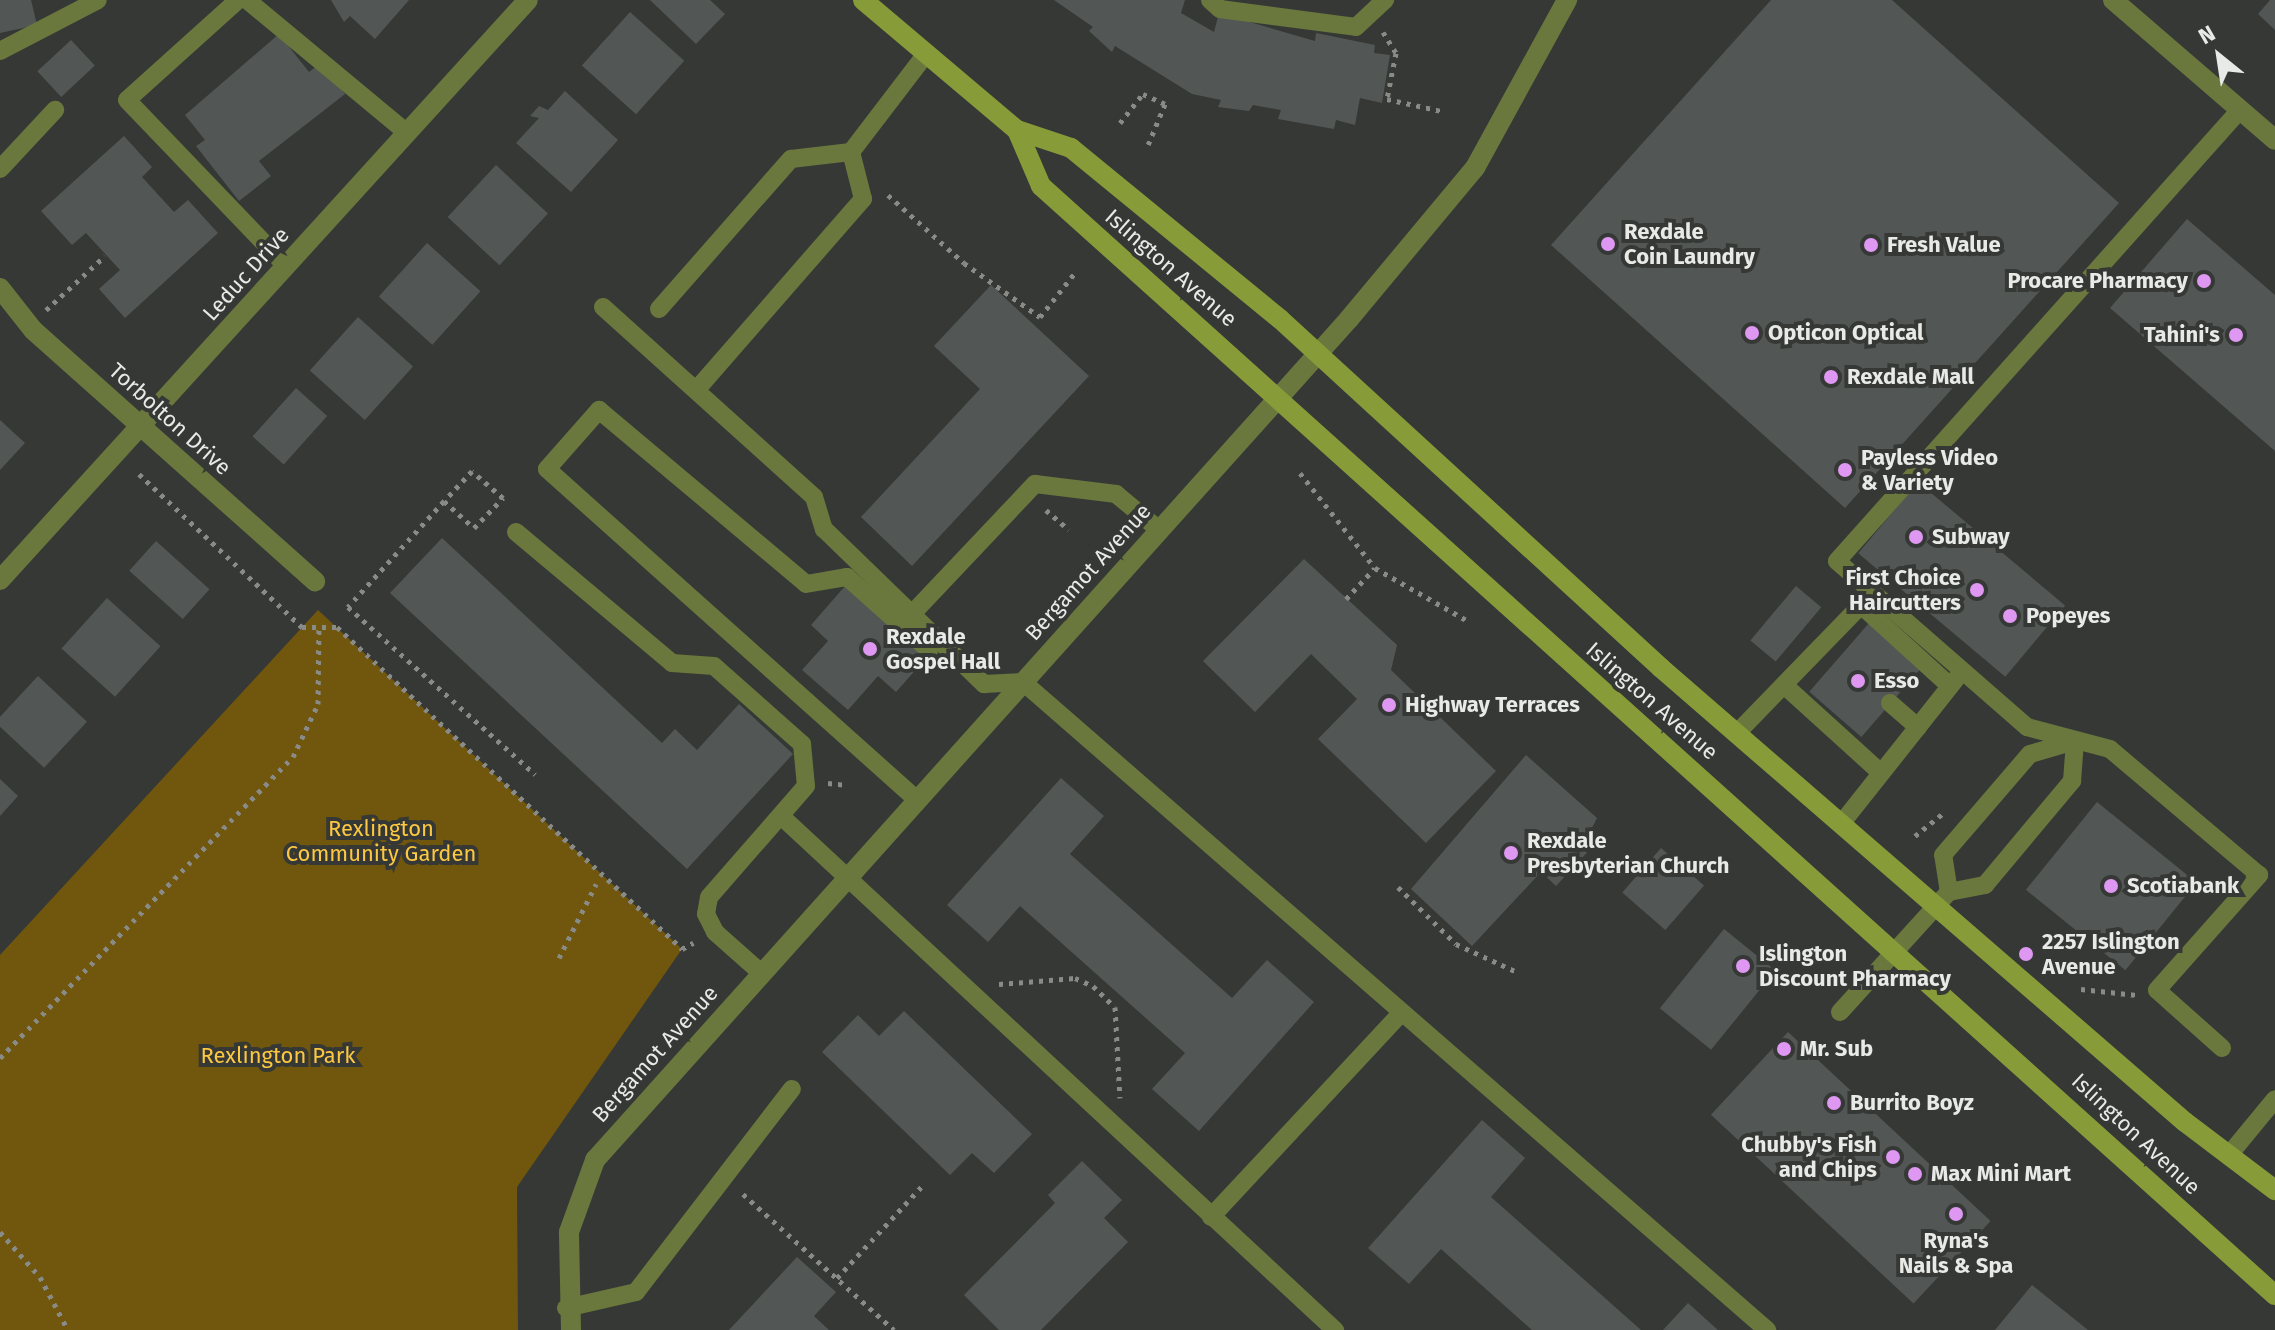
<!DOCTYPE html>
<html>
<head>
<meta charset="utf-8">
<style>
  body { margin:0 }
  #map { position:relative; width:2275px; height:1330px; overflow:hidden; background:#353835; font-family:"Fira Sans",sans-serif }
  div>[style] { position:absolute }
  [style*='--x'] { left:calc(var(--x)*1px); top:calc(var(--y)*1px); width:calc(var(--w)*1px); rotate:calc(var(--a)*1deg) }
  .green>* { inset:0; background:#71560d }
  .building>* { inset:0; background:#525756; transform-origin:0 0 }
  .path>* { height:5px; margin-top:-2.5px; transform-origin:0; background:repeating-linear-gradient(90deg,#898b89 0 4px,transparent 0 10px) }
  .service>* { height:18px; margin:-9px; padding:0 9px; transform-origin:9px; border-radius:9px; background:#6a783d }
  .minor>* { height:20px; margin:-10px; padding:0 10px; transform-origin:10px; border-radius:10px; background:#6a783d }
  .secondary>* { height:20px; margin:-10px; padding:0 10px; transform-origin:10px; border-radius:10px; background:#879b38 }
  .dots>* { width:22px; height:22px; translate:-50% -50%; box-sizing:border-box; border:4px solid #353835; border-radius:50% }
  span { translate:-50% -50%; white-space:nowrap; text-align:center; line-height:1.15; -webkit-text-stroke:8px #353835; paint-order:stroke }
  .poi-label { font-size:22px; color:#e8eae8; font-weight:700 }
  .left { translate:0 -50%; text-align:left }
  .right { translate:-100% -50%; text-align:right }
  .street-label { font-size:22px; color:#e8eae8 }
  .park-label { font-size:22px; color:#fcc841 }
  .north { position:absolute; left:2179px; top:16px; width:80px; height:80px; -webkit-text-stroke:6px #353835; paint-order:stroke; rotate:330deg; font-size:22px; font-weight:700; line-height:32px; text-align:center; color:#e8eae8 }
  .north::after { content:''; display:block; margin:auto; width:28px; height:36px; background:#e8eae8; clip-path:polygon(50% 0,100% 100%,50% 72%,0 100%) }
</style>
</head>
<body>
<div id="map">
  <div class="green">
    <div style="clip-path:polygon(318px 610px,682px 949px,517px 1187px,518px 1330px,0 1330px,0 955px)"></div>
  </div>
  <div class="building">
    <div style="clip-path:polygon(0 0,31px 0,37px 25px,0 33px)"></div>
    <div style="clip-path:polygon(331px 0,409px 0,375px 39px,350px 16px,344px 22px)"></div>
    <div style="clip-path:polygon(650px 0,710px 0,725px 14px,696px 44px)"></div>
    <div style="clip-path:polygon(1054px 0,1185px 0,1181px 13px,1214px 32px,1219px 13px,1315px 41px,1316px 33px,1375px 45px,1374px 53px,1390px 55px,1382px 103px,1360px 98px,1355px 125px,1336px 120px,1334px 129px,1278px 119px,1281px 110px,1253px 105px,1249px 111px,1218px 107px,1221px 100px,1192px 94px,1115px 46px,1112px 52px,1089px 31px,1093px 27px)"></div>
    <div style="clip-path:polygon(1771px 0,1892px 0,2119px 203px,1845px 508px,1551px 245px)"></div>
    <div style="clip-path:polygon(2270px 0,2275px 0,2275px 30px,2258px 14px)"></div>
    <div style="left:630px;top:12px;width:73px;height:72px;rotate:42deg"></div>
    <div style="clip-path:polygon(279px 34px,309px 72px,321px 63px,345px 94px,259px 161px,271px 176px,239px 201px,196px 146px,205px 140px,185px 115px)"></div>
    <div style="left:71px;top:40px;width:35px;height:46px;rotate:47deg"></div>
    <div style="clip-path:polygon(565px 91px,618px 140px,571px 192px,516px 143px,539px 118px,530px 116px,539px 106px,548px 110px)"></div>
    <div style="clip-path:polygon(124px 136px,152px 167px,142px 177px,174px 212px,188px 200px,218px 233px,125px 318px,99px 289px,120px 270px,86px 233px,72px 245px,41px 211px)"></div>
    <div style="left:496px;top:165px;width:71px;height:71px;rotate:43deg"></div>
    <div style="clip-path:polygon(2187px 219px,2275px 295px,2275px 451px,2110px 308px)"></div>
    <div style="left:427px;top:243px;width:72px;height:72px;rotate:42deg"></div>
    <div style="clip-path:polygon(991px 285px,1089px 376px,912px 566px,861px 517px,980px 389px,934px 346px)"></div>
    <div style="left:358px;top:317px;width:74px;height:72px;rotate:42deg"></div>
    <div style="left:296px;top:388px;width:42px;height:65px;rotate:42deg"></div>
    <div style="clip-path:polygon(0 420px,25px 443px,0 470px)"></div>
    <div style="left:1918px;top:482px;width:192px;height:93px;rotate:40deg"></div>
    <div style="clip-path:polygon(442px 538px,662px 743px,675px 729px,697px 750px,739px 704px,793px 754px,687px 869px,390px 593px)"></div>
    <div style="left:156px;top:541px;width:72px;height:40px;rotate:42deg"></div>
    <div style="clip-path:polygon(1304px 559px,1397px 645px,1391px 670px,1496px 771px,1426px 843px,1318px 739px,1357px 699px,1311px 654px,1255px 712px,1203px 661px)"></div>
    <div style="clip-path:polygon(846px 585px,927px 657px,896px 692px,878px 676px,848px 710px,802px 670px,828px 641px,811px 625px)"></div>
    <div style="left:1796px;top:586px;width:33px;height:71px;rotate:40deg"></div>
    <div style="left:107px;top:598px;width:72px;height:68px;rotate:42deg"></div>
    <div style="left:1869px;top:623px;width:69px;height:91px;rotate:41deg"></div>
    <div style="left:38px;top:676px;width:67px;height:63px;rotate:43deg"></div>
    <div style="clip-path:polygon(1526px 755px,1597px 818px,1586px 840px,1593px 846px,1556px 886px,1541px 872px,1472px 946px,1411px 889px)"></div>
    <div style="clip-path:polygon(1061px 778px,1104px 816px,1070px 854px,1232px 998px,1267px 960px,1314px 1002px,1199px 1131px,1152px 1089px,1185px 1053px,1020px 906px,988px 942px,947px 905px)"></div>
    <div style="clip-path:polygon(0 779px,18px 796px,0 816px)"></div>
    <div style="left:2097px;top:802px;width:128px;height:113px;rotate:39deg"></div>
    <div style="left:1661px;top:848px;width:57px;height:59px;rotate:41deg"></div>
    <div style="left:1724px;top:929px;width:66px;height:102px;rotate:39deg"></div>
    <div style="clip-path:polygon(904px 1011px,1032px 1134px,994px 1173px,972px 1153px,950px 1175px,822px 1052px,858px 1015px,879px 1036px)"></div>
    <div style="left:1788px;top:1032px;width:277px;height:113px;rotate:43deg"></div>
    <div style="clip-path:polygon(1482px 1120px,1525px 1158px,1491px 1197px,1641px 1330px,1532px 1330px,1441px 1249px,1409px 1284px,1368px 1248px)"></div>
    <div style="clip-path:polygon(1082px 1161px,1122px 1200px,1104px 1218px,1128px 1242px,1041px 1330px,999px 1330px,964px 1295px,1055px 1203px,1048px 1195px)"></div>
    <div style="clip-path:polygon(797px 1257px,836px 1292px,814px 1316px,829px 1330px,729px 1330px)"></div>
    <div style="clip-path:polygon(2032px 1285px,2088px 1330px,1995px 1330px)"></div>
    <div style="clip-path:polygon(1688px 1303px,1718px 1330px,1663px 1330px)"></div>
  </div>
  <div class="path">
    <div style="--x:1383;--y:32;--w:25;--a:58"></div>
    <div style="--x:1396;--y:53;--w:47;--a:101.1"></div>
    <div style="--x:1387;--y:99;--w:55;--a:12.5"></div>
    <div style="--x:1120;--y:123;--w:37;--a:-52"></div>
    <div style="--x:1143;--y:94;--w:24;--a:24"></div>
    <div style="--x:1165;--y:104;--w:44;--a:112.5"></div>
    <div style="--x:888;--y:195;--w:102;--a:41.8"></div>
    <div style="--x:964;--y:263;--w:93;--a:35.4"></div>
    <div style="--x:1040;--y:317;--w:55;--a:-51.7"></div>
    <div style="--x:46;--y:310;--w:80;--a:-42.5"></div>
    <div style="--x:1300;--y:473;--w:121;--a:51.7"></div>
    <div style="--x:1375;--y:568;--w:105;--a:29.7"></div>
    <div style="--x:139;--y:474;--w:224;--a:43.2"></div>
    <div style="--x:302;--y:627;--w:35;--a:0"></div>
    <div style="--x:337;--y:627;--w:472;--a:43"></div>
    <div style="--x:682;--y:949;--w:13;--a:-29"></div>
    <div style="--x:444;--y:501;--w:40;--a:42"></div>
    <div style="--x:474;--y:528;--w:42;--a:-46"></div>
    <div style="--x:503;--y:498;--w:41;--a:-138.9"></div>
    <div style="--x:472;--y:471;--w:41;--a:133"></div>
    <div style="--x:444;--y:501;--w:143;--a:132.2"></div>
    <div style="--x:348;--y:607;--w:251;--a:41.8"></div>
    <div style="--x:1046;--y:510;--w:30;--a:41"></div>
    <div style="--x:1346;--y:599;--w:42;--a:-46.9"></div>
    <div style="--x:828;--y:783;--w:18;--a:6"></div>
    <div style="--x:1915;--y:836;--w:38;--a:-39"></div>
    <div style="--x:1398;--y:887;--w:81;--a:44.5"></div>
    <div style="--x:1456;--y:944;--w:69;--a:24.7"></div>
    <div style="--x:559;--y:958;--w:83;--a:-63.4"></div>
    <div style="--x:999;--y:984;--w:76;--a:-4.5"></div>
    <div style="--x:1075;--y:978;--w:20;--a:24"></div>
    <div style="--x:1093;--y:986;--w:30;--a:44"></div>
    <div style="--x:1115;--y:1007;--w:91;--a:86.9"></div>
    <div style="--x:2081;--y:989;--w:56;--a:6.1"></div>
    <div style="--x:0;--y:1058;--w:420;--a:-45.8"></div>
    <div style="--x:293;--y:757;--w:59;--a:-64.7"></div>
    <div style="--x:318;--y:704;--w:77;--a:-89.3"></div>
    <div style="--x:743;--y:1194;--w:203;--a:42"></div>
    <div style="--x:0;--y:1232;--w:60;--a:48.4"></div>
    <div style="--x:40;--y:1277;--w:60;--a:62.2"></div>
    <div style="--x:837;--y:1278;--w:127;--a:-47.2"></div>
  </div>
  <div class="service">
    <div style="--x:238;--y:0;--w:149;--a:138"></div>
    <div style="--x:127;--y:100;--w:230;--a:46.2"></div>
    <div style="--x:247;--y:0;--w:208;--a:39.7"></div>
    <div style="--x:1210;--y:0;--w:13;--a:42"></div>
    <div style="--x:1220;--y:9;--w:137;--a:7.5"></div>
    <div style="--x:1356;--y:27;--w:40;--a:-43"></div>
    <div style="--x:0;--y:51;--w:110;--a:-27.5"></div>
    <div style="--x:0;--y:169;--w:81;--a:-47"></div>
    <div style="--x:603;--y:307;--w:284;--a:42"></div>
    <div style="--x:814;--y:497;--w:34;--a:73"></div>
    <div style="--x:824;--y:529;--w:223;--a:44.1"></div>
    <div style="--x:984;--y:684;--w:39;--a:-3"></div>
    <div style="--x:1023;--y:682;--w:987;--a:41.05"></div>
    <div style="--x:659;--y:309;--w:200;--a:-48.7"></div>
    <div style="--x:791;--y:159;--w:60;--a:-6.7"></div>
    <div style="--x:698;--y:388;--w:251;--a:-48.9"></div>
    <div style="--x:863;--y:199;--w:49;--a:-104.3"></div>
    <div style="--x:851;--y:152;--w:123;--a:-52.6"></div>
    <div style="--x:516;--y:532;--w:204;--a:40"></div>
    <div style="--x:672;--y:663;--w:42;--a:4.1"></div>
    <div style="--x:714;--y:666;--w:118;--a:41.6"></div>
    <div style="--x:802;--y:744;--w:42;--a:84.6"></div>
    <div style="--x:806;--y:786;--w:147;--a:131.1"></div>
    <div style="--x:709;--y:897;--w:17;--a:100"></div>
    <div style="--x:706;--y:914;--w:20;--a:63"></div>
    <div style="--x:715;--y:932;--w:60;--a:41.6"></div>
    <div style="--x:910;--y:616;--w:182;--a:-46.6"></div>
    <div style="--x:1035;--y:484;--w:82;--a:7"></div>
    <div style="--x:1116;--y:494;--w:55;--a:39.8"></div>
    <div style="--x:1784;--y:685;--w:131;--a:42.2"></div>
    <div style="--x:1890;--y:703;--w:37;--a:41"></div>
    <div style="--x:1737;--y:733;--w:178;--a:-45.9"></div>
    <div style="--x:1861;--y:605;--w:120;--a:42.3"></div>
    <div style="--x:916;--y:799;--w:495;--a:-138.2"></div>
    <div style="--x:547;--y:469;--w:79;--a:-48.6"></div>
    <div style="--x:599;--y:410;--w:270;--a:40"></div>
    <div style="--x:806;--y:584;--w:42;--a:-9.7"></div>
    <div style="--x:847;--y:577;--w:110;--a:41.7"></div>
    <div style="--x:781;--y:816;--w:756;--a:42.86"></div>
    <div style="--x:1841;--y:824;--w:185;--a:-51.6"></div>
    <div style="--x:1949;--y:892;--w:37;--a:-99"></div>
    <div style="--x:1943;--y:855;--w:133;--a:-49.3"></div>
    <div style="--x:2030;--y:754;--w:47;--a:-16.1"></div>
    <div style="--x:1840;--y:1012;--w:162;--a:-47.8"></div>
    <div style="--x:1949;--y:892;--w:37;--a:-11"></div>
    <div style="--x:1985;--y:885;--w:136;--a:-50.1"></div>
    <div style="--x:2072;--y:781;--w:40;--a:-85.7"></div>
    <div style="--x:2222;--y:1048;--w:87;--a:-138.3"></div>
    <div style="--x:2157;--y:990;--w:154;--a:-48.4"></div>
    <div style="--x:2259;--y:875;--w:195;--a:-139.8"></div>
    <div style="--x:2110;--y:749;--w:86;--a:-165.2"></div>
    <div style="--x:2027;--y:727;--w:252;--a:-138.9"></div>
    <div style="--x:1837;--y:561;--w:605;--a:-48.22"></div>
    <div style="--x:2229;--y:1155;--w:72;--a:-50.6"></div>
    <div style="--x:1211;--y:1217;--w:280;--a:-47"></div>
    <div style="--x:566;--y:1308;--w:72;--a:-12.9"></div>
    <div style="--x:636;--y:1292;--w:256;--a:-52.5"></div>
  </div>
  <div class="minor">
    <div style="--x:2113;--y:0;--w:214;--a:40.8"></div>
    <div style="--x:0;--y:288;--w:53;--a:51.8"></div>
    <div style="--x:33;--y:330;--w:378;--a:41.7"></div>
    <div style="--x:0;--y:580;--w:784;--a:-47.69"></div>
    <div style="--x:571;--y:1330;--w:98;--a:-91.2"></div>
    <div style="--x:569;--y:1232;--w:77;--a:-70.1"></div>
    <div style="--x:595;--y:1160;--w:1130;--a:-48.12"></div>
    <div style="--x:1349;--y:319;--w:197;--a:-50.2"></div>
    <div style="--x:1475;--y:168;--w:192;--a:-61.3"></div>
  </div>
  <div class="secondary">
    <div style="--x:863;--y:0;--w:202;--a:40.2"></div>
    <div style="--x:1017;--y:130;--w:57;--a:18.4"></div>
    <div style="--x:1071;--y:148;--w:270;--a:39.3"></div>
    <div style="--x:1280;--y:319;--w:517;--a:42.49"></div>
    <div style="--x:1661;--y:668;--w:693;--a:40.91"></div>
    <div style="--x:2185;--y:1122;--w:113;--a:37.1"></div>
    <div style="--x:1017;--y:130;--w:61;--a:66.8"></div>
    <div style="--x:1041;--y:186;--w:1659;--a:41.95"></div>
  </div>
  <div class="dots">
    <div style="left:1608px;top:244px;background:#de98f2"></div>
    <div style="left:1871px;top:245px;background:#de98f2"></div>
    <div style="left:2204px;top:281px;background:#de98f2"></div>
    <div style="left:1752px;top:333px;background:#de98f2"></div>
    <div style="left:2236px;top:335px;background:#de98f2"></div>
    <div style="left:1831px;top:377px;background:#de98f2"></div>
    <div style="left:1845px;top:470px;background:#de98f2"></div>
    <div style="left:1916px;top:537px;background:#de98f2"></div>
    <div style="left:1977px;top:590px;background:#de98f2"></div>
    <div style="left:2010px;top:616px;background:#de98f2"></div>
    <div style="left:870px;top:649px;background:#de98f2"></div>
    <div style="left:1858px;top:681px;background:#de98f2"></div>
    <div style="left:1389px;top:705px;background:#de98f2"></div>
    <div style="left:1511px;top:853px;background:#de98f2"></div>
    <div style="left:2111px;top:886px;background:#de98f2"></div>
    <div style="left:2026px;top:954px;background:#de98f2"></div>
    <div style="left:1743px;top:966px;background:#de98f2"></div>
    <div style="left:1784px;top:1049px;background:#de98f2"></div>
    <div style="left:1834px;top:1103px;background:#de98f2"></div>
    <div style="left:1893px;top:1157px;background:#de98f2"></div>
    <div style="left:1915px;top:1174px;background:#de98f2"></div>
    <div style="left:1956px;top:1214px;background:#de98f2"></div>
  </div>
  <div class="poi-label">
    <span class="left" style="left:1624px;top:244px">Rexdale<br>Coin Laundry</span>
    <span class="left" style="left:1887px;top:245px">Fresh Value</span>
    <span class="right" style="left:2188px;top:281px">Procare Pharmacy</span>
    <span class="left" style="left:1768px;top:333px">Opticon Optical</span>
    <span class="right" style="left:2220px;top:335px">Tahini's</span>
    <span class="left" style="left:1847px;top:377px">Rexdale Mall</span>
    <span class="left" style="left:1861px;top:470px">Payless Video<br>&amp; Variety</span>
    <span class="left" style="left:1932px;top:537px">Subway</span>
    <span class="right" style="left:1961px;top:590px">First Choice<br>Haircutters</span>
    <span class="left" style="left:2026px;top:616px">Popeyes</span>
    <span class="left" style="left:886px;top:649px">Rexdale<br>Gospel Hall</span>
    <span class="left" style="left:1874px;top:681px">Esso</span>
    <span class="left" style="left:1405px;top:705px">Highway Terraces</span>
    <span class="left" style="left:1527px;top:853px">Rexdale<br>Presbyterian Church</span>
    <span class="left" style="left:2127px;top:886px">Scotiabank</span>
    <span class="left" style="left:2042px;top:954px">2257 Islington<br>Avenue</span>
    <span class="left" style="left:1759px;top:966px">Islington<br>Discount Pharmacy</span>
    <span class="left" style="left:1800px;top:1049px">Mr. Sub</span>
    <span class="left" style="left:1850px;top:1103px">Burrito Boyz</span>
    <span class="right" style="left:1877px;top:1157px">Chubby's Fish<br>and Chips</span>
    <span class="left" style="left:1931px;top:1174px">Max Mini Mart</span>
    <span style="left:1956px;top:1253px">Ryna's<br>Nails &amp; Spa</span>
  </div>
  <div class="street-label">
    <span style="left:1171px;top:268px;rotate:41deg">Islington Avenue</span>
    <span style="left:246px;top:274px;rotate:-48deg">Leduc Drive</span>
    <span style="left:170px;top:419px;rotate:42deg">Torbolton Drive</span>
    <span style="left:1088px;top:572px;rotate:-48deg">Bergamot Avenue</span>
    <span style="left:1652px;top:701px;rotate:41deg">Islington Avenue</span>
    <span style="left:655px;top:1054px;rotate:-48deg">Bergamot Avenue</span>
    <span style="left:2136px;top:1134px;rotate:43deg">Islington Avenue</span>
  </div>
  <div class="park-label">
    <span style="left:381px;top:841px">Rexlington<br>Community Garden</span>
    <span style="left:278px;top:1056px">Rexlington Park</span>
  </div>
  <div class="north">N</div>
</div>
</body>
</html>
